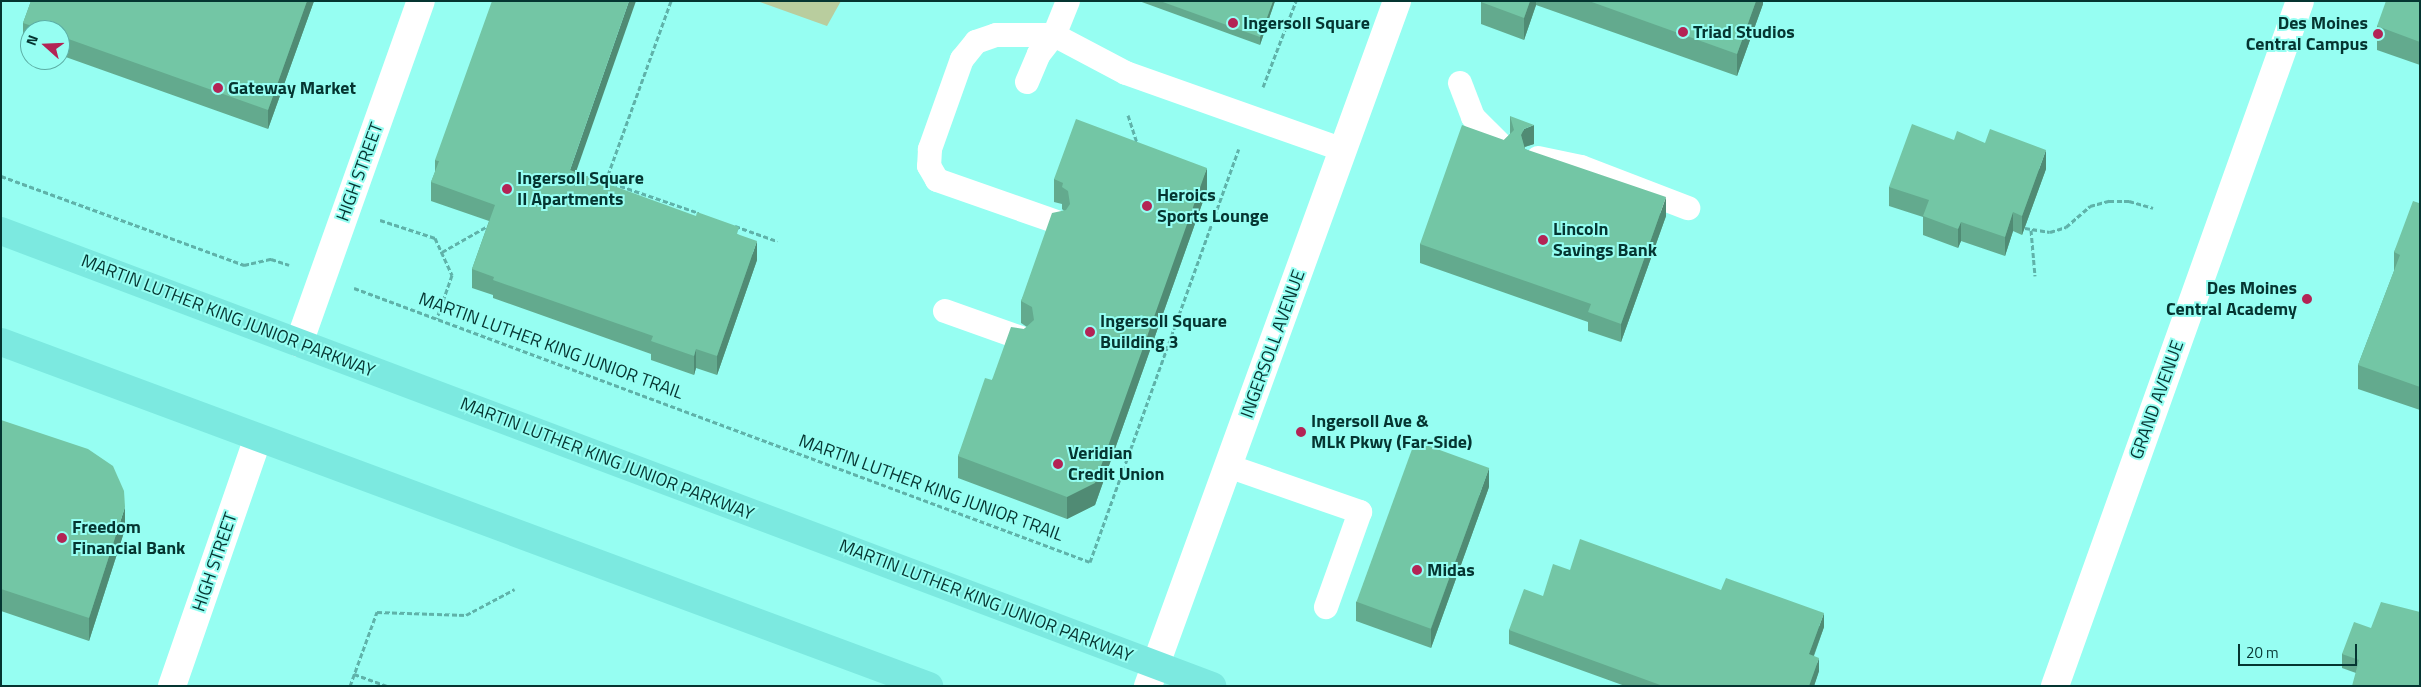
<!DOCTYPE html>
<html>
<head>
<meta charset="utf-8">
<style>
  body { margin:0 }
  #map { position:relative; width:2421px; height:687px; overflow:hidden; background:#96fef2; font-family:"Titillium Web",sans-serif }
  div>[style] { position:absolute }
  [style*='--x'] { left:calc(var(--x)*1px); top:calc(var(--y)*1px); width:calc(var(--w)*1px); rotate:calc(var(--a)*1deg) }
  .green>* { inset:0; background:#b9cd9e }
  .path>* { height:3px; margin-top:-1.5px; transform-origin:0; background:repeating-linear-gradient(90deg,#5fb2a9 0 5px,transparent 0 7.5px) }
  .lane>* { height:24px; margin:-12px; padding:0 12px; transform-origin:12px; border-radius:12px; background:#fff }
  .street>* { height:28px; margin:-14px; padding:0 14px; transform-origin:14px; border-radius:14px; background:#fff }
  .secondary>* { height:28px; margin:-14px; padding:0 14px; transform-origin:14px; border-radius:14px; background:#fff }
  .primary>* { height:28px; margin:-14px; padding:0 14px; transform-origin:14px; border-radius:14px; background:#7ce9e0 }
  .wall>* { inset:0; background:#63aa8e }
  .shaded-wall>* { inset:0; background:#508b74 }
  .building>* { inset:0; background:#73c6a5; transform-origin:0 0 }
  .dots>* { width:14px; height:14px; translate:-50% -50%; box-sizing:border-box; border:2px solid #96fef2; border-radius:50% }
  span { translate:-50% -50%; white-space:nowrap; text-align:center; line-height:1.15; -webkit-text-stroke:4px #96fef2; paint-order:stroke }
  .poi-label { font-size:18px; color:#053531; font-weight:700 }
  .left { translate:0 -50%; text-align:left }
  .right { translate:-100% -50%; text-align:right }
  .street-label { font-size:18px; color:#053531 }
  .frame { position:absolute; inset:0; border:2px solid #053531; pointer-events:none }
  .north { position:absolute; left:20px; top:20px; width:50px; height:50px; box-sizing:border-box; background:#96fef2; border:1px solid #5caea5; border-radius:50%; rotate:290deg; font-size:14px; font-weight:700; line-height:20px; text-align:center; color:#053531 }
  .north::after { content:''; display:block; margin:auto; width:18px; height:22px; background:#b32455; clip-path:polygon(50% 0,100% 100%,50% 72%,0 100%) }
  .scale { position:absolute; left:2238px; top:644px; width:119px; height:22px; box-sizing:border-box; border:2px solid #053531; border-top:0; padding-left:6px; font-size:15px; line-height:18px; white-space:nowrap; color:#053531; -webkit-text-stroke:4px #96fef2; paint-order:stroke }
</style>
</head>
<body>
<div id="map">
  <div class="green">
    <div style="clip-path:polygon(757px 1px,841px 1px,827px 26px)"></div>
  </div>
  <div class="path">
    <div style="--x:671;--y:1;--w:191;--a:109.9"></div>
    <div style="--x:606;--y:181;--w:98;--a:19"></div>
    <div style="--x:1263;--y:87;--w:92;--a:-69"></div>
    <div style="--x:1128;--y:115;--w:32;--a:72"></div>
    <div style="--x:1;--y:176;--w:259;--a:20.1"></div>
    <div style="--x:244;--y:265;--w:28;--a:-13"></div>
    <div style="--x:271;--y:259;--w:19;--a:18"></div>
    <div style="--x:590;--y:179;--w:5;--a:-22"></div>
    <div style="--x:595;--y:177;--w:12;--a:20"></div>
    <div style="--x:380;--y:220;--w:58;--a:18.1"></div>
    <div style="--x:435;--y:238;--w:41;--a:65.3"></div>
    <div style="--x:452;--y:275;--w:46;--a:109.2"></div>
    <div style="--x:735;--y:226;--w:45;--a:19.7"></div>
    <div style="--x:2025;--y:228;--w:25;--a:9"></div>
    <div style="--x:2050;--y:232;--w:17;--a:-17"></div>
    <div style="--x:2066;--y:227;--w:32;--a:-41"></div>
    <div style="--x:2090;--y:206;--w:20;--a:-15"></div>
    <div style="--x:2109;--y:201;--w:20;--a:0"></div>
    <div style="--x:2129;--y:201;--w:25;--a:16"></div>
    <div style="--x:2031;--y:230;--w:46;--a:85"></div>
    <div style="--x:442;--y:252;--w:51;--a:-29.6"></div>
    <div style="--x:354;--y:288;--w:785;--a:20.42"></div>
    <div style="--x:1090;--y:562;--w:439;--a:-70.2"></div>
    <div style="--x:354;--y:674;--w:35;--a:20"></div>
    <div style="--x:350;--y:686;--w:79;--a:-70"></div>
    <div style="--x:377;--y:612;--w:89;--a:1.9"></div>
    <div style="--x:466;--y:615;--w:55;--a:-28"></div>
  </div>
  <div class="lane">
    <div style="--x:1068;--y:1;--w:37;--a:112"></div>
    <div style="--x:1054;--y:35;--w:81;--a:27.8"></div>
    <div style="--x:1126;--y:73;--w:230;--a:19.5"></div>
    <div style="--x:1054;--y:35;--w:58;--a:180"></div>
    <div style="--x:996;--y:35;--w:21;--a:161"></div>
    <div style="--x:976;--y:42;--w:22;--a:129"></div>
    <div style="--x:962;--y:59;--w:96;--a:109.6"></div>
    <div style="--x:930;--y:149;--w:17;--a:93"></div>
    <div style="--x:929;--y:166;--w:16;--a:60"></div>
    <div style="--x:937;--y:180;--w:127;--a:19.3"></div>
    <div style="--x:1027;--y:82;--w:30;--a:-67"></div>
    <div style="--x:1039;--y:54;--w:24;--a:-52"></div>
    <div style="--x:1460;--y:83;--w:36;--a:69"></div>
    <div style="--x:1473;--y:117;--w:40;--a:45"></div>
    <div style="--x:1538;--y:158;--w:44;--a:11.8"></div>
    <div style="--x:1581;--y:167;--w:115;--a:21"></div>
    <div style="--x:945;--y:311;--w:81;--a:19.6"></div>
    <div style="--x:1228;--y:466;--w:140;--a:19.2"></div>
    <div style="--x:1360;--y:512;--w:101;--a:109.7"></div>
  </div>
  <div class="street">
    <div style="--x:299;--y:343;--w:363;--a:-70.4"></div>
    <div style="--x:172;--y:686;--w:262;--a:-70.9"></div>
  </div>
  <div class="secondary">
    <div style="--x:1148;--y:686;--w:729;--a:-70.02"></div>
    <div style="--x:2055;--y:686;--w:727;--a:-70.32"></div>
  </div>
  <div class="primary">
    <div style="--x:1;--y:231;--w:1294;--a:20.59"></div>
    <div style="--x:1;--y:342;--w:990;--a:20.34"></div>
  </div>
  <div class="wall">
    <div style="clip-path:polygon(31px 1px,314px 1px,268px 129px,60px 55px,60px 30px,30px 30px,30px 44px,23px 41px,23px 23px)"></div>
    <div style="clip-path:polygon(1139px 1px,1275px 1px,1260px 45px)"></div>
    <div style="clip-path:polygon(1481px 1px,1763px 1px,1763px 4px,1737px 76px,1536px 5px,1524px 40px,1481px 24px)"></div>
    <div style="clip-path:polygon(2420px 1px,2420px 65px,2377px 50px,2377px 26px)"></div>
    <div style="clip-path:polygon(1510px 116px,1534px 144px,1525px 147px,1525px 149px,1666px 216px,1621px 342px,1588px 331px,1588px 322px,1420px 263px,1420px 244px,1504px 140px,1510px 134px)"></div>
    <div style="clip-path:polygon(435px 160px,576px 172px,739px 235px,757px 260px,717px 375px,696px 368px,694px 375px,651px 360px,651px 354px,493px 298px,493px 295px,472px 288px,472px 269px,489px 221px,431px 201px,431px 182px,435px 172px)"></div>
    <div style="clip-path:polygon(2046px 169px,2022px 235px,2013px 231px,2005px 256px,1961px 241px,1958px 248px,1923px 235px,1923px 217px,1889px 206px,1889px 187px)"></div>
    <div style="clip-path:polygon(1054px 179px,1207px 190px,1095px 505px,1067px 519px,958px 478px,958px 456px,992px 380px,1024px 329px,1027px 327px,1021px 323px,1021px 301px,1064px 211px,1062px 209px,1062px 204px,1054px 202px)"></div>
    <div style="clip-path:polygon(2420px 202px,2420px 410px,2358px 389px,2358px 365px,2394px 271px,2394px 252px)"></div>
    <div style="clip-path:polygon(1px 420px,125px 529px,89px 641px,1px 611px)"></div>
    <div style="clip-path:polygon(1489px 487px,1431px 648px,1356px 621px,1356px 602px)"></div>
    <div style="clip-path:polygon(1543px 596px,1824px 627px,1814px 656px,1819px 671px,1814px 686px,1625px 686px,1509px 644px,1509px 630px)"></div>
    <div style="clip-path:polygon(2371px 628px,2356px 673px,2342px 668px,2342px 654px)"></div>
  </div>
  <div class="shaded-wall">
    <div style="clip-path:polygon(307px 1px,314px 1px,268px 129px,268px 110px)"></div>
    <div style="clip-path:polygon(629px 1px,636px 1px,570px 189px,570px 170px)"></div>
    <div style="clip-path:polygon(1273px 1px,1275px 1px,1260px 45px,1260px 37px)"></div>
    <div style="clip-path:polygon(1530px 1px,1536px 1px,1536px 5px,1524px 40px,1524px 18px)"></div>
    <div style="clip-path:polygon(1756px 1px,1763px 1px,1763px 4px,1737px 76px,1737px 54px)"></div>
    <div style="clip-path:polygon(1534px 125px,1534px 144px,1524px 147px,1521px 135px,1524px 129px)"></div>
    <div style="clip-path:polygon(2046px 150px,2046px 169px,2022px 235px,2022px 216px)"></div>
    <div style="clip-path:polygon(1207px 168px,1207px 190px,1095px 505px,1067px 519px,1067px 497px)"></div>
    <div style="clip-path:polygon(1666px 197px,1666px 216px,1621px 342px,1621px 324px)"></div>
    <div style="clip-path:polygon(2013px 212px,2013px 231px,2005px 256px,2005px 237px)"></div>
    <div style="clip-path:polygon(1961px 222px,1961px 241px,1958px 248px,1958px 229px)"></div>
    <div style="clip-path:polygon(757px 241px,757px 260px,717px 375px,717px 356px)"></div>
    <div style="clip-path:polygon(696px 349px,696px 368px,694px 375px,694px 356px)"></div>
    <div style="clip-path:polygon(1489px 468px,1489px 487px,1431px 648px,1431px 629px)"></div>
    <div style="clip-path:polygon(125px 507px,125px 529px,89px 641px,89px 618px)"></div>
    <div style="clip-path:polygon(1824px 613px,1824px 627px,1809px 668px,1809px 654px)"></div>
    <div style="clip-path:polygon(1819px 658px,1819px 671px,1814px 686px,1809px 686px)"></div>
  </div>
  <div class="building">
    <div style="clip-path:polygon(31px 1px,307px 1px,268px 110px,60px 36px,60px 30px,44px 30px,23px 23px)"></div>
    <div style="clip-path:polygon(492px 1px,629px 1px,570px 170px,696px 216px,697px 212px,739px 227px,737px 234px,757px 241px,717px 356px,696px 349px,694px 356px,651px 341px,653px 336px,493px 280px,494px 277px,472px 269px,495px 205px,431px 182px,439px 161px,435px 160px)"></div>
    <div style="clip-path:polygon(1160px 1px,1273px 1px,1260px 37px)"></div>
    <div style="clip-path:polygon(1481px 1px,1530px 1px,1524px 18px,1481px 2px)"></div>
    <div style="clip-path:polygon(1589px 1px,1756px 1px,1737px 54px)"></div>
    <div style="clip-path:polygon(2386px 1px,2420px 1px,2420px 42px,2377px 26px)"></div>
    <div style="clip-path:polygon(1510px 116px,1534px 125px,1524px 129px,1521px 135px,1525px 149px,1666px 197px,1621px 324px,1588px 312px,1591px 304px,1420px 244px,1462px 125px,1504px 140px,1514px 130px)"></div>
    <div style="clip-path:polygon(1076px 119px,1207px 168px,1095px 483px,1067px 497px,958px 456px,985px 378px,992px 380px,1011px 327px,1024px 329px,1034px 320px,1032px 307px,1021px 301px,1052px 213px,1066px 210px,1070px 204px,1068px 191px,1062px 187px,1063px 183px,1054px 179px)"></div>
    <div style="clip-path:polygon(1912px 124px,1954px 140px,1957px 131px,1985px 143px,1990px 129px,2046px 150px,2022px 216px,2013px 212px,2005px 237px,1961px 222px,1958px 229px,1923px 216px,1929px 200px,1889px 187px)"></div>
    <div style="clip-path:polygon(2413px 201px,2419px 203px,2420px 202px,2420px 387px,2358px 365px,2400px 255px,2394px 252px)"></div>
    <div style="clip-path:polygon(1px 420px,88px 449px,113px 466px,124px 491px,125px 507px,89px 618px,1px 589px)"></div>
    <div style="left:1415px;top:441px;width:79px;height:171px;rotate:20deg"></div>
    <div style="clip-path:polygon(1580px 539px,1721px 590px,1726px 578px,1824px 613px,1809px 654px,1819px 658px,1809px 686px,1663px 686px,1509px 630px,1524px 589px,1543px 596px,1553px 564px,1570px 570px)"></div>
    <div style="clip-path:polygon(2381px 602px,2420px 612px,2420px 686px,2352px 686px,2359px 660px,2342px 654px,2354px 622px,2371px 628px)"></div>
  </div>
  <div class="dots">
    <div style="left:1233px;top:23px;background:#b32455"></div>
    <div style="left:1683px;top:32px;background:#b32455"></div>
    <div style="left:2378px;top:34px;background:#b32455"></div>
    <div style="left:218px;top:88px;background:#b32455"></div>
    <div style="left:507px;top:189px;background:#b32455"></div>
    <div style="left:1147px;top:206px;background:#b32455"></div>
    <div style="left:1543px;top:240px;background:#b32455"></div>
    <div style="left:2307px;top:299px;background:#b32455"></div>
    <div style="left:1090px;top:332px;background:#b32455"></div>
    <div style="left:1301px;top:432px;background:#b32455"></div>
    <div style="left:1058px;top:464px;background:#b32455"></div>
    <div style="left:62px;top:538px;background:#b32455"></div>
    <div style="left:1417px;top:570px;background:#b32455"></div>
  </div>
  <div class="poi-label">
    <span class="left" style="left:1243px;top:23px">Ingersoll Square</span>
    <span class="right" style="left:2368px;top:34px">Des Moines<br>Central Campus</span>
    <span class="left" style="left:1693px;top:32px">Triad Studios</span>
    <span class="left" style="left:228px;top:88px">Gateway Market</span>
    <span class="left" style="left:517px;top:189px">Ingersoll Square<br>II Apartments</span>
    <span class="left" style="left:1157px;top:206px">Heroics<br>Sports Lounge</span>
    <span class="left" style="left:1553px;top:240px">Lincoln<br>Savings Bank</span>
    <span class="right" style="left:2297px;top:299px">Des Moines<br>Central Academy</span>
    <span class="left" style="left:1100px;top:332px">Ingersoll Square<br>Building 3</span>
    <span class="left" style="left:1311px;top:432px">Ingersoll Ave &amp;<br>MLK Pkwy (Far-Side)</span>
    <span class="left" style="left:1068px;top:464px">Veridian<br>Credit Union</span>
    <span class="left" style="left:72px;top:538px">Freedom<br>Financial Bank</span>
    <span class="left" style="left:1427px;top:570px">Midas</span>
  </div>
  <div class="street-label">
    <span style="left:360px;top:172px;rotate:-70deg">HIGH STREET</span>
    <span style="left:228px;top:316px;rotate:21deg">MARTIN LUTHER KING JUNIOR PARKWAY</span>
    <span style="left:1273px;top:344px;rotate:-70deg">INGERSOLL AVENUE</span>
    <span style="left:551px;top:346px;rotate:20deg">MARTIN LUTHER KING JUNIOR TRAIL</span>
    <span style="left:2157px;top:400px;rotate:-70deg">GRAND AVENUE</span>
    <span style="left:607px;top:459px;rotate:21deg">MARTIN LUTHER KING JUNIOR PARKWAY</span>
    <span style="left:931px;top:488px;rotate:20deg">MARTIN LUTHER KING JUNIOR TRAIL</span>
    <span style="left:215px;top:562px;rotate:-71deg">HIGH STREET</span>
    <span style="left:986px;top:601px;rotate:21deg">MARTIN LUTHER KING JUNIOR PARKWAY</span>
  </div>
  <div class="frame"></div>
  <div class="north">N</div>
  <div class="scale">20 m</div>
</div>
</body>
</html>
